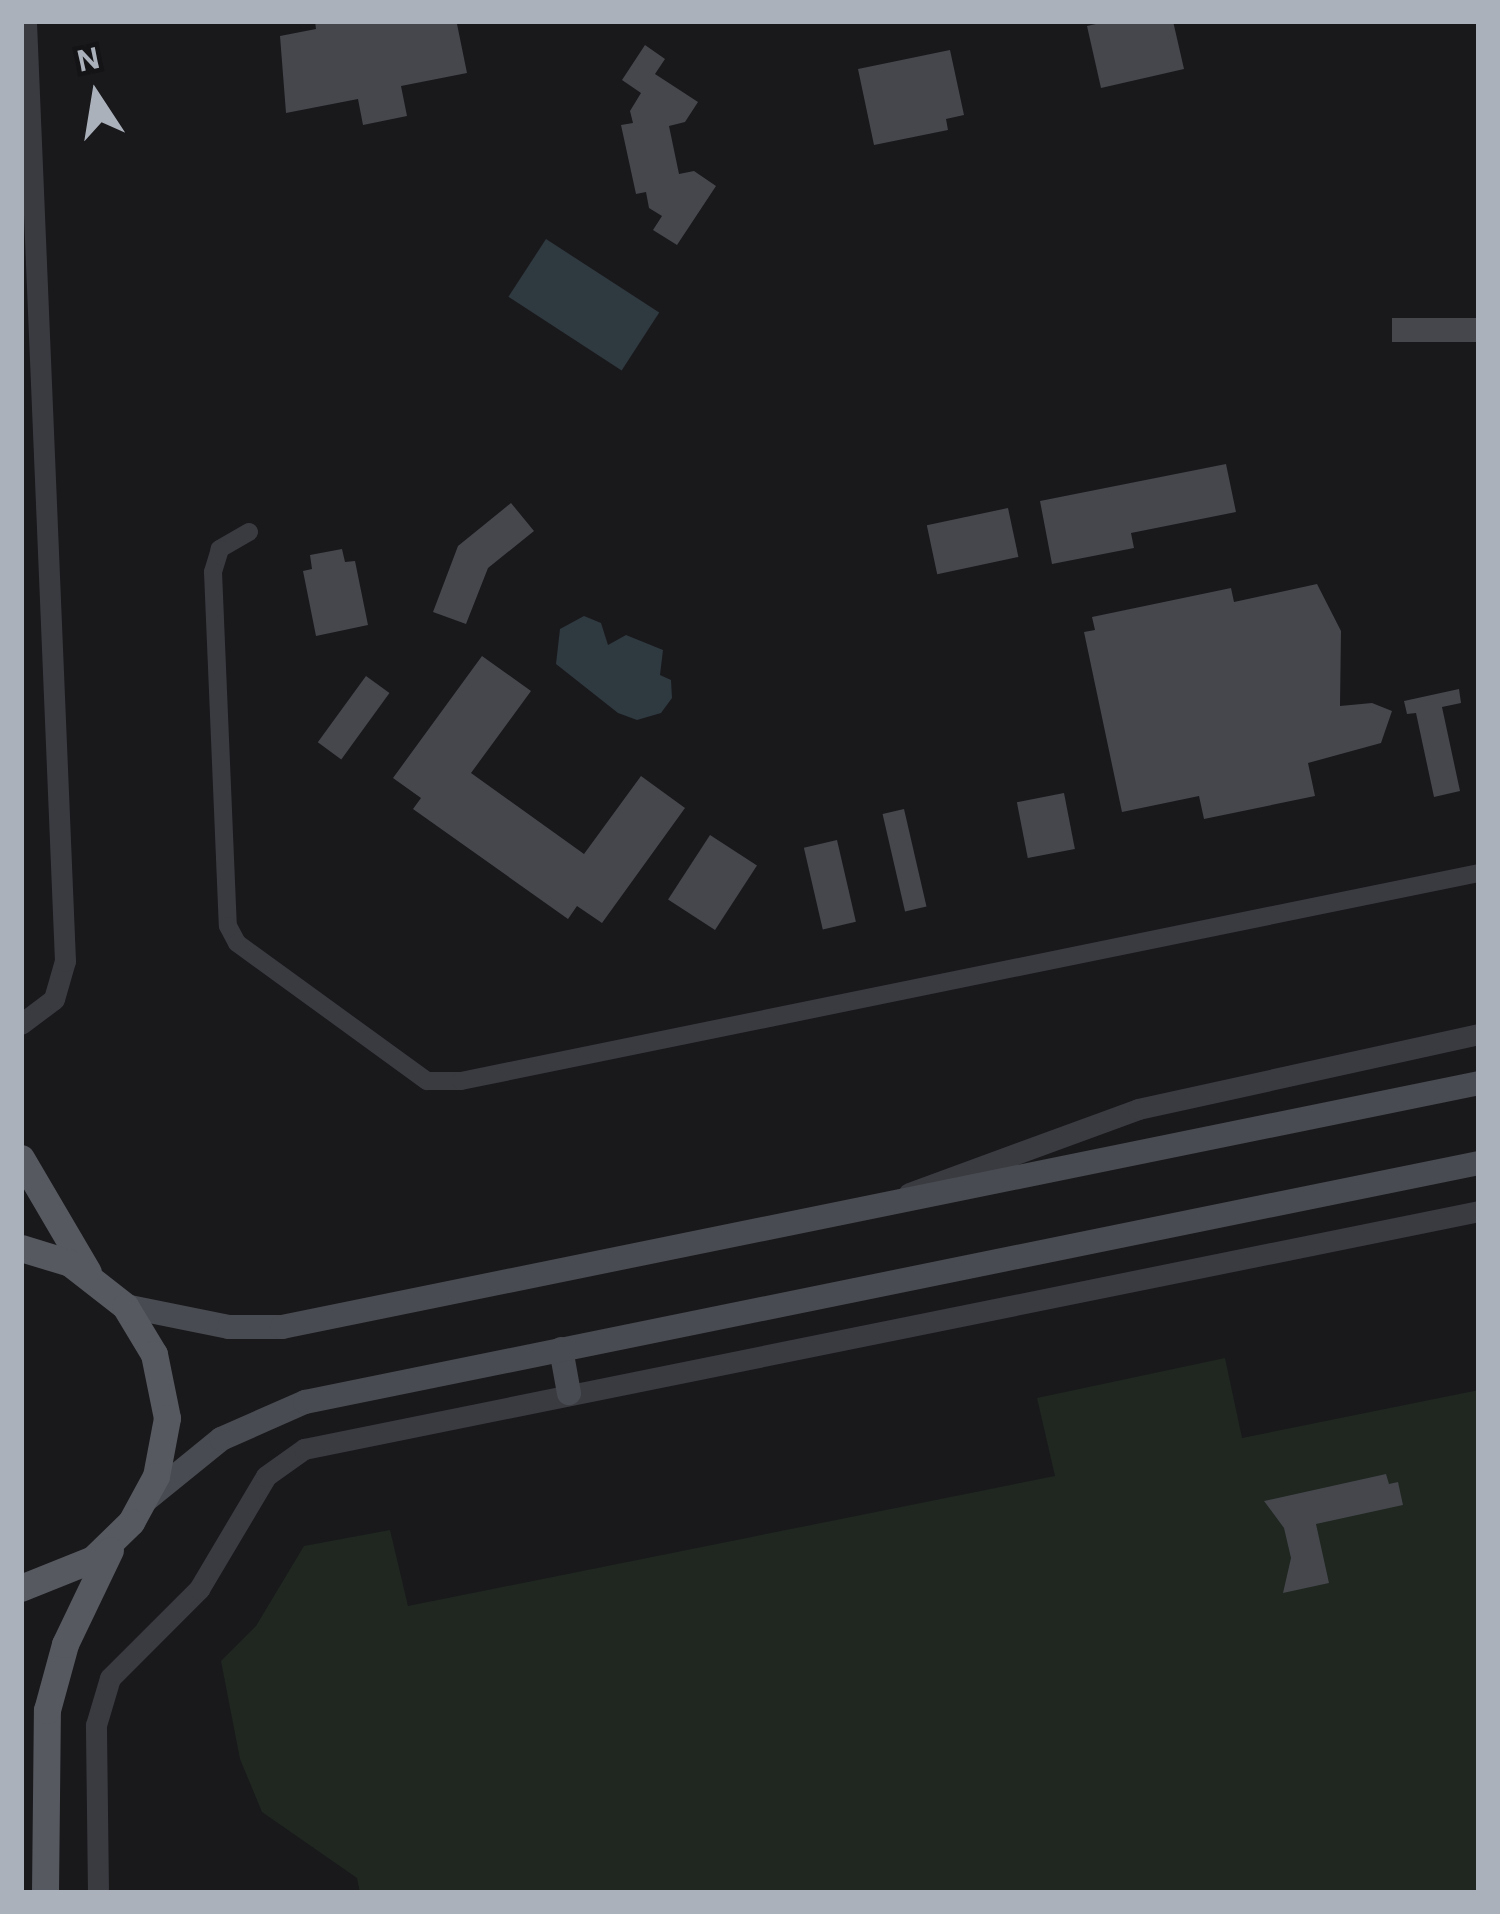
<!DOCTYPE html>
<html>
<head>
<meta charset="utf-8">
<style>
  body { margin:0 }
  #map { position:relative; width:1500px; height:1914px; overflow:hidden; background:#19191c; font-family:"Alegreya Sans",sans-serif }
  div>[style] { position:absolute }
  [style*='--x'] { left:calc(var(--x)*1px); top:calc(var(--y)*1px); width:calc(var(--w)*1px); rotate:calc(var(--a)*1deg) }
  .green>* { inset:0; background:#1f2720 }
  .water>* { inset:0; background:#2f3940; transform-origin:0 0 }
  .building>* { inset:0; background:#45474c; transform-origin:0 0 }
  .minor>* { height:18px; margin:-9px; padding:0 9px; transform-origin:9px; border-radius:9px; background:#3a3b41 }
  .tertiary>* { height:21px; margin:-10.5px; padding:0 10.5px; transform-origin:10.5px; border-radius:10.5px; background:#3a3b41 }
  .secondary>* { height:24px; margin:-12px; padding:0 12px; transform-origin:12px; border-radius:12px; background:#484b51 }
  .primary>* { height:27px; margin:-13.5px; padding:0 13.5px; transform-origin:13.5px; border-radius:13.5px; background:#565960 }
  span { translate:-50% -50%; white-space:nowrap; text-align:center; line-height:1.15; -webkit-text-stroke:12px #141417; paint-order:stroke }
  .frame { position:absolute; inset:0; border:24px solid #abb1bb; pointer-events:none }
  .north { position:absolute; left:36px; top:36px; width:120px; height:120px; -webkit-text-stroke:9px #141417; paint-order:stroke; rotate:348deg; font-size:33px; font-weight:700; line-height:48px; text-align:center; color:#abb1bb }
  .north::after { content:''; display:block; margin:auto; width:42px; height:54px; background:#abb1bb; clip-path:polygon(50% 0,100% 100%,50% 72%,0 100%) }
</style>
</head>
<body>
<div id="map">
  <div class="green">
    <div style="clip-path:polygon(1225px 1358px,1242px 1438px,1479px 1390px,1479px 1893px,360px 1893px,357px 1878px,262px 1812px,240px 1759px,221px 1661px,256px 1626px,304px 1546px,390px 1530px,408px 1606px,1055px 1476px,1037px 1398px)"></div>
  </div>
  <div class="water">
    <div style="left:546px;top:239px;width:135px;height:69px;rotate:33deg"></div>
    <div style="clip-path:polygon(584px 616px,601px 623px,608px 645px,626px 635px,663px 650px,660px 675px,671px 680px,672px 698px,661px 713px,637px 720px,618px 713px,556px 664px,560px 629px)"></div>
  </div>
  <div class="building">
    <div style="clip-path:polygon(315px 21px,457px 24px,467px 73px,401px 86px,407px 116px,363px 125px,358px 99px,286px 113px,280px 36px,316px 29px)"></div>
    <div style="clip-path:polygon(1109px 21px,1173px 21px,1184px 69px,1101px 88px,1087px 26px)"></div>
    <div style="clip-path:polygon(645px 45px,665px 59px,655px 74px,698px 102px,685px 122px,669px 126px,679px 174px,694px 171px,716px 186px,677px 245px,653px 230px,662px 216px,649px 208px,646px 192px,636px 194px,621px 125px,633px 123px,630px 111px,641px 93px,622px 80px)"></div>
    <div style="clip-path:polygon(950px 50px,964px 115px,946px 119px,948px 130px,874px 145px,858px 69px)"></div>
    <div style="left:1479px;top:318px;width:24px;height:87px;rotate:90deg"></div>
    <div style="clip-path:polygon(1226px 464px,1236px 512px,1131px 533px,1134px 548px,1052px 564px,1040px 501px)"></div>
    <div style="clip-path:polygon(511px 503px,534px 531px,488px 568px,466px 624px,433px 612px,458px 546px)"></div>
    <div style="left:1008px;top:508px;width:50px;height:83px;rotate:78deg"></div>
    <div style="clip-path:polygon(342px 549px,345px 562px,355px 561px,368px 625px,316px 636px,303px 571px,312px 569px,310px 555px)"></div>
    <div style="clip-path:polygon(1317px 584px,1341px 631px,1340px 706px,1372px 703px,1392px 711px,1381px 743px,1308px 763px,1315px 796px,1204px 819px,1199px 796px,1122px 812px,1084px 632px,1095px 630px,1092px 617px,1231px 588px,1234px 602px)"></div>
    <div style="clip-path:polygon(482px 656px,531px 691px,471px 773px,584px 854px,641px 776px,685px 808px,602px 923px,577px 906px,568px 919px,413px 809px,421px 798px,393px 778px)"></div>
    <div style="left:366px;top:676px;width:29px;height:82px;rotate:36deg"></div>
    <div style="clip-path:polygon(1459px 689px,1461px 703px,1442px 707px,1460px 791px,1434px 797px,1416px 713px,1407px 714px,1404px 701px)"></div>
    <div style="left:1064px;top:793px;width:57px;height:48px;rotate:79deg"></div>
    <div style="left:904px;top:809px;width:100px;height:22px;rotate:77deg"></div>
    <div style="left:710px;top:835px;width:56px;height:77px;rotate:33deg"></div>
    <div style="left:837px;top:840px;width:84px;height:34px;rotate:77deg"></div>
    <div style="clip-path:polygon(1386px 1474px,1389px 1484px,1398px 1482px,1403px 1505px,1316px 1524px,1329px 1583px,1283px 1593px,1291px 1558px,1284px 1528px,1264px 1501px)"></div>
  </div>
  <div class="minor">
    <div style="--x:249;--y:532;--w:34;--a:150"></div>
    <div style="--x:220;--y:549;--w:24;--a:107"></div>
    <div style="--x:213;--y:572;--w:354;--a:87.6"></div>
    <div style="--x:228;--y:926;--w:19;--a:62"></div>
    <div style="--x:237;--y:943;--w:235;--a:36"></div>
    <div style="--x:427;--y:1081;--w:34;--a:0"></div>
    <div style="--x:461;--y:1081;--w:1039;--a:-11.55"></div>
  </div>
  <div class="tertiary">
    <div style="--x:21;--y:1024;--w:41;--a:-37.1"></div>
    <div style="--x:54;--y:999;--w:40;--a:-74"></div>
    <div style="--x:65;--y:961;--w:941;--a:-92.38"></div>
    <div style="--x:909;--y:1193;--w:244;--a:-20.1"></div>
    <div style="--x:1138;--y:1109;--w:349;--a:-12.4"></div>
    <div style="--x:98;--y:1893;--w:168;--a:-90.7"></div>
    <div style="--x:96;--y:1725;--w:49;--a:-73.4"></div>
    <div style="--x:110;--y:1678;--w:126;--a:-45"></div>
    <div style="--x:199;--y:1589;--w:131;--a:-59.3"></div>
    <div style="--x:266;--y:1476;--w:47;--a:-35.4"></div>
    <div style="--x:304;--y:1449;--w:1199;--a:-11.45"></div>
  </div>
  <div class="secondary">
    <div style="--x:125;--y:1306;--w:106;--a:11.4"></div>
    <div style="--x:229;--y:1327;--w:53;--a:0"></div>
    <div style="--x:282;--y:1327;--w:1222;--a:-11.52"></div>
    <div style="--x:561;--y:1349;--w:45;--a:79.7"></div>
    <div style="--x:146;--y:1500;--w:97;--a:-39.1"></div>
    <div style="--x:221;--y:1439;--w:92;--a:-23.8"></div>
    <div style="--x:305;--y:1402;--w:1198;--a:-11.51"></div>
  </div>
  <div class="primary">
    <div style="--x:21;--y:1158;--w:132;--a:59.6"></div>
    <div style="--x:21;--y:1248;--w:51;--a:17"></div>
    <div style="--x:70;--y:1263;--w:70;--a:38"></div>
    <div style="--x:125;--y:1306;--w:56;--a:58.9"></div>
    <div style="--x:154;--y:1354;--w:65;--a:78.5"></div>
    <div style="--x:167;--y:1418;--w:59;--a:100.7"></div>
    <div style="--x:156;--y:1476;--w:52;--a:118.5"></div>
    <div style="--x:131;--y:1522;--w:53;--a:135.8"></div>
    <div style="--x:93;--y:1559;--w:78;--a:158.1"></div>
    <div style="--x:45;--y:1893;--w:183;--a:-89.4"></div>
    <div style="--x:47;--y:1710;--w:68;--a:-74.7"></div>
    <div style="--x:65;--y:1644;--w:104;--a:-64.4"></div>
  </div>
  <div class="frame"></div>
  <div class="north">N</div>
</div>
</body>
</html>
